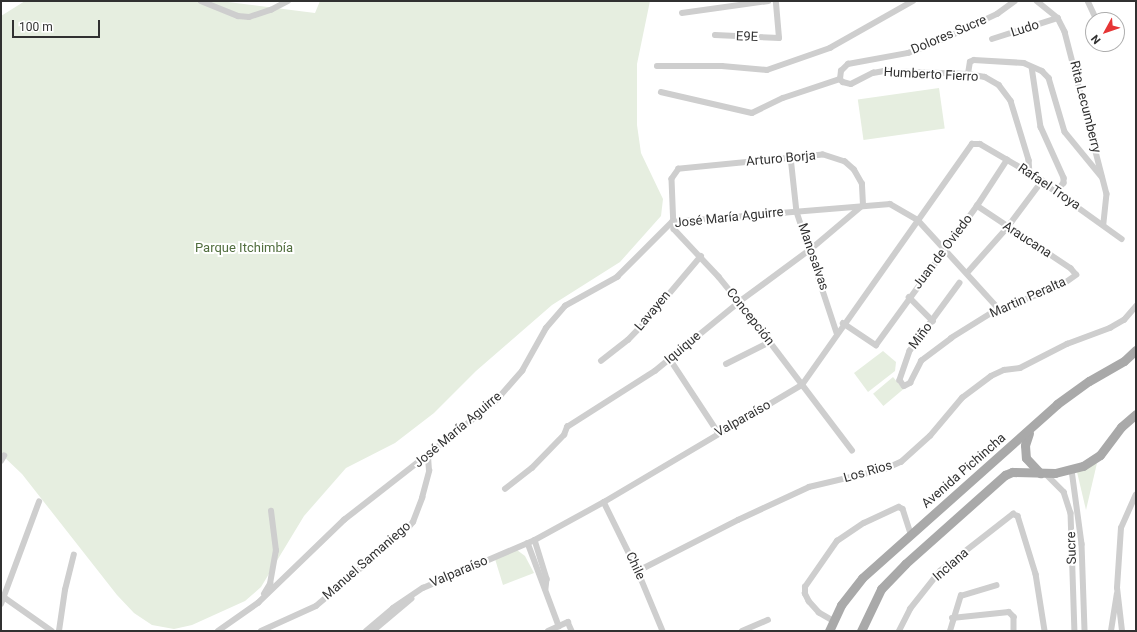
<!DOCTYPE html>
<html>
<head>
<meta charset="utf-8">
<style>
  body { margin:0 }
  #map { position:relative; width:1137px; height:632px; overflow:hidden; background:#fff; font-family:Roboto,sans-serif }
  div>[style] { position:absolute }
  [style*='--x'] { left:calc(var(--x)*1px); top:calc(var(--y)*1px); width:calc(var(--w)*1px); rotate:calc(var(--a)*1deg) }
  .green>* { inset:0; background:#e6eee0; transform-origin:0 0 }
  .street>* { height:5.5px; margin:-2.75px; padding:0 2.75px; transform-origin:2.75px; border-radius:2.75px; background:#cecece }
  .primary>* { height:9px; margin:-4.5px; padding:0 4.5px; transform-origin:4.5px; border-radius:4.5px; background:#a9a9a9 }
  span { translate:-50% -50%; white-space:nowrap; text-align:center; line-height:1.15; -webkit-text-stroke:4px #fff; paint-order:stroke }
  .street-label { font-size:13px; color:#313131 }
  .park-label { font-size:13px; color:#516e3e }
  .frame { position:absolute; inset:0; border:2px solid #313131; pointer-events:none }
  .north { position:absolute; left:1085px; top:12px; width:40px; height:40px; box-sizing:border-box; background:#fff; border:1px solid #adadad; border-radius:50%; rotate:230deg; font-size:11px; font-weight:700; line-height:16px; text-align:center; color:#313131 }
  .north::after { content:''; display:block; margin:auto; width:14px; height:18px; background:#e63535; clip-path:polygon(50% 0,100% 100%,50% 72%,0 100%) }
  .scale { position:absolute; left:12px; top:20px; width:88px; height:18px; box-sizing:border-box; border:2px solid #313131; border-top:0; padding-left:5px; font-size:12px; line-height:14px; white-space:nowrap; color:#313131; -webkit-text-stroke:3px #fff; paint-order:stroke }
</style>
</head>
<body>
<div id="map">
  <div class="green">
    <div style="clip-path:polygon(25px 1px,220px 1px,315px 13px,320px 1px,650px 1px,637px 64px,637px 125px,641px 153px,663px 199px,661px 216px,620px 262px,552px 305px,476px 371px,434px 413px,395px 443px,346px 468px,304px 516px,261px 587px,245px 601px,192px 625px,174px 629px,152px 625px,134px 613px,117px 595px,22px 474px,1px 454px,1px 16px)"></div>
    <div style="left:939px;top:88px;width:41px;height:82px;rotate:82deg"></div>
    <div style="clip-path:polygon(883px 351px,896px 362px,895px 371px,868px 392px,854px 373px)"></div>
    <div style="left:893px;top:377px;width:16px;height:26px;rotate:50deg"></div>
    <div style="clip-path:polygon(1097px 463px,1086px 510px,1077px 472px)"></div>
    <div style="clip-path:polygon(517px 550px,525px 556px,534px 573px,503px 585px,495px 559px)"></div>
  </div>
  <div class="street">
    <div style="--x:201;--y:1;--w:40;--a:22"></div>
    <div style="--x:238;--y:16;--w:11;--a:5"></div>
    <div style="--x:249;--y:17;--w:23;--a:-18"></div>
    <div style="--x:271;--y:10;--w:19;--a:-28"></div>
    <div style="--x:1037;--y:1;--w:27;--a:39"></div>
    <div style="--x:1058;--y:18;--w:16;--a:63"></div>
    <div style="--x:1065;--y:32;--w:167;--a:75.5"></div>
    <div style="--x:1107;--y:194;--w:31;--a:96"></div>
    <div style="--x:1088;--y:1;--w:21;--a:65"></div>
    <div style="--x:682;--y:13;--w:87;--a:-7.9"></div>
    <div style="--x:715;--y:35;--w:64;--a:2.7"></div>
    <div style="--x:779;--y:38;--w:37;--a:-95"></div>
    <div style="--x:992;--y:39;--w:69;--a:-17.7"></div>
    <div style="--x:657;--y:66;--w:65;--a:0"></div>
    <div style="--x:722;--y:66;--w:45;--a:5.1"></div>
    <div style="--x:767;--y:70;--w:67;--a:-19.2"></div>
    <div style="--x:830;--y:48;--w:95;--a:-29.5"></div>
    <div style="--x:1032;--y:67;--w:61;--a:81.5"></div>
    <div style="--x:1041;--y:127;--w:56;--a:65.7"></div>
    <div style="--x:1064;--y:178;--w:5;--a:90"></div>
    <div style="--x:1064;--y:183;--w:11;--a:128"></div>
    <div style="--x:968;--y:74;--w:12;--a:-81"></div>
    <div style="--x:970;--y:62;--w:4;--a:-27"></div>
    <div style="--x:974;--y:60;--w:50;--a:3.4"></div>
    <div style="--x:1024;--y:63;--w:20;--a:24"></div>
    <div style="--x:1042;--y:71;--w:10;--a:45"></div>
    <div style="--x:1049;--y:78;--w:56;--a:73.5"></div>
    <div style="--x:1065;--y:132;--w:58;--a:50.6"></div>
    <div style="--x:840;--y:79;--w:4;--a:45"></div>
    <div style="--x:843;--y:82;--w:8;--a:14"></div>
    <div style="--x:851;--y:84;--w:25;--a:-27"></div>
    <div style="--x:873;--y:73;--w:11;--a:-10"></div>
    <div style="--x:884;--y:71;--w:84;--a:2"></div>
    <div style="--x:968;--y:74;--w:17;--a:10"></div>
    <div style="--x:985;--y:77;--w:16;--a:30"></div>
    <div style="--x:999;--y:85;--w:20;--a:53"></div>
    <div style="--x:1011;--y:101;--w:62;--a:73"></div>
    <div style="--x:1029;--y:160;--w:13;--a:86"></div>
    <div style="--x:840;--y:79;--w:8;--a:-83"></div>
    <div style="--x:841;--y:71;--w:10;--a:-45"></div>
    <div style="--x:848;--y:64;--w:61;--a:-10.4"></div>
    <div style="--x:908;--y:53;--w:27;--a:-20"></div>
    <div style="--x:933;--y:44;--w:71;--a:-25.1"></div>
    <div style="--x:997;--y:14;--w:22;--a:-36"></div>
    <div style="--x:661;--y:92;--w:93;--a:13"></div>
    <div style="--x:752;--y:113;--w:34;--a:-26"></div>
    <div style="--x:783;--y:98;--w:60;--a:-18.4"></div>
    <div style="--x:791;--y:157;--w:55;--a:83.8"></div>
    <div style="--x:797;--y:212;--w:127;--a:71.7"></div>
    <div style="--x:967;--y:273;--w:60;--a:-48.4"></div>
    <div style="--x:1007;--y:228;--w:59;--a:-53.3"></div>
    <div style="--x:960;--y:283;--w:84;--a:126.3"></div>
    <div style="--x:910;--y:351;--w:31;--a:109"></div>
    <div style="--x:900;--y:380;--w:7;--a:56"></div>
    <div style="--x:904;--y:386;--w:7;--a:-27"></div>
    <div style="--x:910;--y:383;--w:25;--a:-63"></div>
    <div style="--x:921;--y:361;--w:38;--a:-37"></div>
    <div style="--x:951;--y:338;--w:53;--a:-31.9"></div>
    <div style="--x:996;--y:310;--w:67;--a:-20.1"></div>
    <div style="--x:1059;--y:287;--w:21;--a:-35"></div>
    <div style="--x:1076;--y:275;--w:8;--a:-130"></div>
    <div style="--x:1071;--y:269;--w:113;--a:-146.2"></div>
    <div style="--x:909;--y:297;--w:34;--a:45"></div>
    <div style="--x:843;--y:323;--w:40;--a:34"></div>
    <div style="--x:876;--y:345;--w:172;--a:-54"></div>
    <div style="--x:977;--y:206;--w:55;--a:-56.9"></div>
    <div style="--x:670;--y:359;--w:87;--a:56.7"></div>
    <div style="--x:601;--y:361;--w:34;--a:-38"></div>
    <div style="--x:628;--y:340;--w:29;--a:-46"></div>
    <div style="--x:648;--y:319;--w:82;--a:-49.9"></div>
    <div style="--x:726;--y:364;--w:49;--a:-26.6"></div>
    <div style="--x:1;--y:461;--w:6;--a:-59"></div>
    <div style="--x:1072;--y:470;--w:75;--a:82.3"></div>
    <div style="--x:1082;--y:544;--w:87;--a:88"></div>
    <div style="--x:1045;--y:473;--w:27;--a:45"></div>
    <div style="--x:1064;--y:492;--w:22;--a:72"></div>
    <div style="--x:1071;--y:513;--w:118;--a:88.1"></div>
    <div style="--x:505;--y:489;--w:34;--a:-38"></div>
    <div style="--x:532;--y:468;--w:46;--a:-45.9"></div>
    <div style="--x:564;--y:435;--w:9;--a:-69"></div>
    <div style="--x:567;--y:427;--w:104;--a:-32.5"></div>
    <div style="--x:655;--y:371;--w:106;--a:-39.3"></div>
    <div style="--x:737;--y:304;--w:3;--a:-45"></div>
    <div style="--x:739;--y:302;--w:89;--a:-36.4"></div>
    <div style="--x:811;--y:249;--w:68;--a:-40.2"></div>
    <div style="--x:863;--y:205;--w:21;--a:-93"></div>
    <div style="--x:862;--y:184;--w:16;--a:-120"></div>
    <div style="--x:854;--y:170;--w:12;--a:-138"></div>
    <div style="--x:845;--y:162;--w:23;--a:-162"></div>
    <div style="--x:823;--y:155;--w:145;--a:174.4"></div>
    <div style="--x:679;--y:169;--w:12;--a:125"></div>
    <div style="--x:672;--y:179;--w:50;--a:87.7"></div>
    <div style="--x:674;--y:229;--w:66;--a:46.8"></div>
    <div style="--x:719;--y:277;--w:32;--a:51"></div>
    <div style="--x:739;--y:302;--w:51;--a:52.2"></div>
    <div style="--x:770;--y:342;--w:136;--a:52.8"></div>
    <div style="--x:604;--y:502;--w:77;--a:63.8"></div>
    <div style="--x:638;--y:571;--w:65;--a:67.4"></div>
    <div style="--x:535;--y:540;--w:41;--a:72.9"></div>
    <div style="--x:547;--y:579;--w:10;--a:96"></div>
    <div style="--x:528;--y:543;--w:89;--a:69.5"></div>
    <div style="--x:638;--y:571;--w:112;--a:-27"></div>
    <div style="--x:738;--y:520;--w:78;--a:-24.9"></div>
    <div style="--x:809;--y:487;--w:78;--a:-13.3"></div>
    <div style="--x:885;--y:469;--w:17;--a:-24"></div>
    <div style="--x:901;--y:462;--w:39;--a:-42"></div>
    <div style="--x:930;--y:436;--w:50;--a:-49.9"></div>
    <div style="--x:962;--y:398;--w:36;--a:-37"></div>
    <div style="--x:991;--y:376;--w:14;--a:-25"></div>
    <div style="--x:1004;--y:370;--w:16;--a:-7"></div>
    <div style="--x:1020;--y:368;--w:53;--a:-27.1"></div>
    <div style="--x:1067;--y:344;--w:46;--a:-20.4"></div>
    <div style="--x:1110;--y:328;--w:16;--a:-30"></div>
    <div style="--x:1124;--y:320;--w:18;--a:-49"></div>
    <div style="--x:264;--y:594;--w:12;--a:-59"></div>
    <div style="--x:270;--y:584;--w:34;--a:-80"></div>
    <div style="--x:276;--y:551;--w:40;--a:-97.1"></div>
    <div style="--x:1;--y:595;--w:62;--a:35.2"></div>
    <div style="--x:1;--y:604;--w:109;--a:-69.6"></div>
    <div style="--x:952;--y:618;--w:57;--a:-6"></div>
    <div style="--x:1009;--y:612;--w:7;--a:45"></div>
    <div style="--x:1014;--y:617;--w:14;--a:90"></div>
    <div style="--x:833;--y:621;--w:16;--a:-150"></div>
    <div style="--x:819;--y:613;--w:15;--a:-132"></div>
    <div style="--x:809;--y:602;--w:9;--a:-117"></div>
    <div style="--x:805;--y:594;--w:7;--a:-90"></div>
    <div style="--x:805;--y:587;--w:56;--a:-55.2"></div>
    <div style="--x:837;--y:541;--w:32;--a:-34"></div>
    <div style="--x:864;--y:523;--w:38;--a:-25"></div>
    <div style="--x:899;--y:507;--w:4;--a:27"></div>
    <div style="--x:903;--y:509;--w:25;--a:72"></div>
    <div style="--x:59;--y:631;--w:41;--a:-81.7"></div>
    <div style="--x:65;--y:590;--w:36;--a:-76"></div>
    <div style="--x:218;--y:631;--w:49;--a:-35"></div>
    <div style="--x:258;--y:603;--w:120;--a:-44"></div>
    <div style="--x:344;--y:520;--w:190;--a:-38"></div>
    <div style="--x:494;--y:403;--w:43;--a:-48.8"></div>
    <div style="--x:522;--y:371;--w:49;--a:-60.8"></div>
    <div style="--x:546;--y:328;--w:29;--a:-49"></div>
    <div style="--x:565;--y:306;--w:60;--a:-29.1"></div>
    <div style="--x:617;--y:277;--w:78;--a:-45"></div>
    <div style="--x:672;--y:222;--w:219;--a:-4.7"></div>
    <div style="--x:890;--y:204;--w:32;--a:30"></div>
    <div style="--x:918;--y:220;--w:120;--a:47.7"></div>
    <div style="--x:261;--y:631;--w:60;--a:-24.4"></div>
    <div style="--x:316;--y:606;--w:119;--a:-40.2"></div>
    <div style="--x:407;--y:529;--w:9;--a:-49"></div>
    <div style="--x:413;--y:522;--w:26;--a:-69"></div>
    <div style="--x:422;--y:498;--w:28;--a:-75"></div>
    <div style="--x:429;--y:471;--w:15;--a:-94"></div>
    <div style="--x:366;--y:631;--w:35;--a:-40"></div>
    <div style="--x:393;--y:608;--w:36;--a:-34"></div>
    <div style="--x:423;--y:588;--w:122;--a:-23.2"></div>
    <div style="--x:535;--y:540;--w:79;--a:-28.8"></div>
    <div style="--x:604;--y:502;--w:230;--a:-30.6"></div>
    <div style="--x:802;--y:385;--w:295;--a:-54.8"></div>
    <div style="--x:972;--y:144;--w:8;--a:0"></div>
    <div style="--x:980;--y:144;--w:58;--a:30.1"></div>
    <div style="--x:1030;--y:173;--w:113;--a:35.7"></div>
    <div style="--x:373;--y:631;--w:50;--a:-40.1"></div>
    <div style="--x:548;--y:631;--w:22;--a:-24"></div>
    <div style="--x:568;--y:622;--w:10;--a:66"></div>
    <div style="--x:742;--y:631;--w:28;--a:-23"></div>
    <div style="--x:899;--y:631;--w:25;--a:-63"></div>
    <div style="--x:910;--y:609;--w:48;--a:-51.7"></div>
    <div style="--x:940;--y:571;--w:93;--a:-38"></div>
    <div style="--x:1013;--y:514;--w:5;--a:22"></div>
    <div style="--x:1018;--y:516;--w:61;--a:72.8"></div>
    <div style="--x:1036;--y:574;--w:58;--a:81"></div>
    <div style="--x:950;--y:631;--w:37;--a:-73"></div>
    <div style="--x:961;--y:596;--w:37;--a:-17"></div>
    <div style="--x:1111;--y:631;--w:37;--a:-81"></div>
    <div style="--x:1122;--y:631;--w:43;--a:-96.6"></div>
    <div style="--x:1117;--y:588;--w:60;--a:-86.2"></div>
    <div style="--x:1121;--y:528;--w:36;--a:-66"></div>
  </div>
  <div class="primary">
    <div style="--x:1029;--y:433;--w:13;--a:108"></div>
    <div style="--x:1025;--y:445;--w:13;--a:86"></div>
    <div style="--x:1026;--y:458;--w:21;--a:47"></div>
    <div style="--x:829;--y:631;--w:29;--a:-65"></div>
    <div style="--x:841;--y:605;--w:34;--a:-52"></div>
    <div style="--x:862;--y:578;--w:261;--a:-41.7"></div>
    <div style="--x:1057;--y:404;--w:39;--a:-36"></div>
    <div style="--x:1089;--y:381;--w:40;--a:-29.7"></div>
    <div style="--x:1124;--y:361;--w:16;--a:-43"></div>
    <div style="--x:861;--y:631;--w:47;--a:-64.5"></div>
    <div style="--x:881;--y:589;--w:35;--a:-46"></div>
    <div style="--x:905;--y:564;--w:134;--a:-41.7"></div>
    <div style="--x:1005;--y:475;--w:8;--a:-23"></div>
    <div style="--x:1012;--y:472;--w:43;--a:1.3"></div>
    <div style="--x:1055;--y:473;--w:29;--a:-14"></div>
    <div style="--x:1083;--y:466;--w:20;--a:-33"></div>
    <div style="--x:1100;--y:455;--w:35;--a:-53"></div>
    <div style="--x:1121;--y:427;--w:20;--a:-41"></div>
  </div>
  <div class="street-label">
    <span style="left:1025px;top:29px;rotate:-18deg">Ludo</span>
    <span style="left:949px;top:35px;rotate:-23deg">Dolores Sucre</span>
    <span style="left:747px;top:37px;rotate:2deg">E9E</span>
    <span style="left:931px;top:75px;rotate:3deg">Humberto Fierro</span>
    <span style="left:1085px;top:107px;rotate:76deg">Rita Lecumberry</span>
    <span style="left:781px;top:159px;rotate:-5deg">Arturo Borja</span>
    <span style="left:1049px;top:187px;rotate:34deg">Rafael Troya</span>
    <span style="left:729px;top:218px;rotate:-6deg">José María Aguirre</span>
    <span style="left:1027px;top:240px;rotate:33deg">Araucana</span>
    <span style="left:943px;top:252px;rotate:-53deg">Juan de Oviedo</span>
    <span style="left:813px;top:257px;rotate:71deg">Manosalvas</span>
    <span style="left:1028px;top:298px;rotate:-24deg">Martin Peralta</span>
    <span style="left:653px;top:311px;rotate:-50deg">Lavayen</span>
    <span style="left:750px;top:317px;rotate:52deg">Concepción</span>
    <span style="left:921px;top:336px;rotate:-53deg">Miño</span>
    <span style="left:683px;top:348px;rotate:-40deg">Iquique</span>
    <span style="left:743px;top:419px;rotate:-29deg">Valparaíso</span>
    <span style="left:458px;top:430px;rotate:-40deg">José María Aguirre</span>
    <span style="left:964px;top:471px;rotate:-41deg">Avenida Pichincha</span>
    <span style="left:868px;top:472px;rotate:-16deg">Los Rios</span>
    <span style="left:1072px;top:548px;rotate:-92deg">Sucre</span>
    <span style="left:367px;top:561px;rotate:-41deg">Manuel Samaniego</span>
    <span style="left:951px;top:565px;rotate:-41deg">Inclana</span>
    <span style="left:635px;top:566px;rotate:65deg">Chile</span>
    <span style="left:459px;top:572px;rotate:-23deg">Valparaíso</span>
  </div>
  <div class="park-label">
    <span style="left:244px;top:248px">Parque Itchimbía</span>
  </div>
  <div class="frame"></div>
  <div class="north">N</div>
  <div class="scale">100 m</div>
</div>
</body>
</html>
